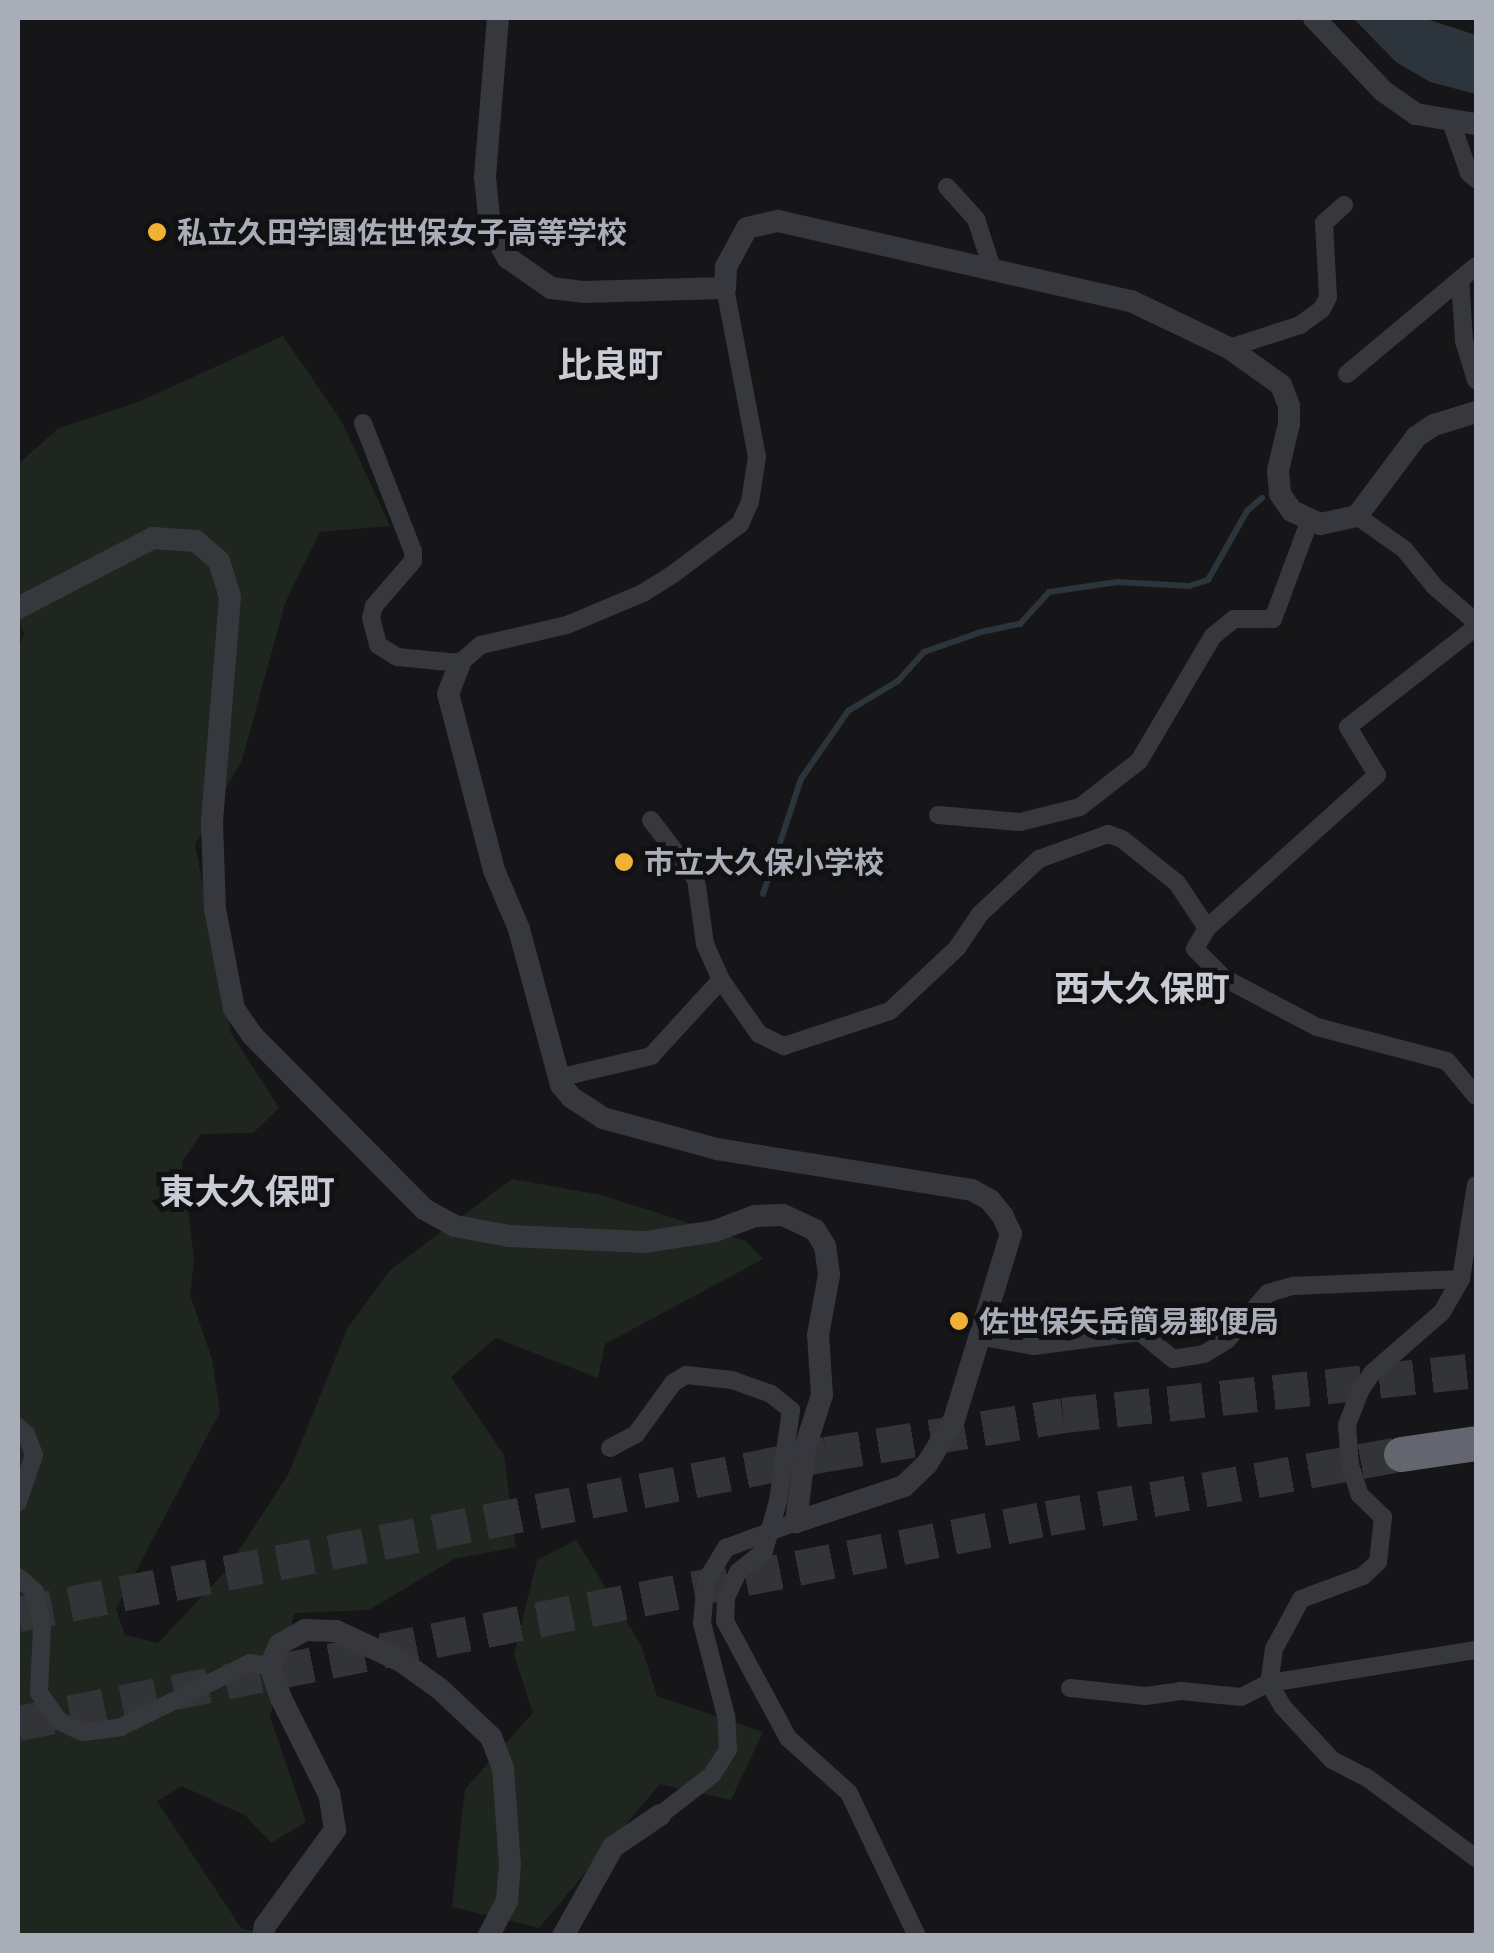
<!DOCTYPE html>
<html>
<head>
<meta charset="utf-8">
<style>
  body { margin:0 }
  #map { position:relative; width:1494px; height:1953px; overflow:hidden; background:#161618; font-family:"Asap Condensed","Noto Sans JP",sans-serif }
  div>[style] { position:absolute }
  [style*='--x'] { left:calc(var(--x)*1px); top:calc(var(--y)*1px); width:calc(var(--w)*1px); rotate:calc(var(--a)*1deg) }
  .green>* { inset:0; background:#1e261f }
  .water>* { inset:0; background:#2c353c }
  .stream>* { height:6px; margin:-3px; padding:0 3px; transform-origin:3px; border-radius:3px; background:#2c353c }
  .motorway-tunnel>* { height:35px; margin-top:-17.5px; transform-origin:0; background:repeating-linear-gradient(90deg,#333438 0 35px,transparent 0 53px) }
  .minor>* { height:18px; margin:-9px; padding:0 9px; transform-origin:9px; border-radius:9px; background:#37383d }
  .tertiary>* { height:22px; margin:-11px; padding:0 11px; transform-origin:11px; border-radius:11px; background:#37383d }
  .motorway>* { height:35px; margin:-17.5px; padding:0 17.5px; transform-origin:17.5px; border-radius:17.5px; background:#63666e }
  .dots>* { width:28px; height:28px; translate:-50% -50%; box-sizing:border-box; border:5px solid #111113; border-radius:50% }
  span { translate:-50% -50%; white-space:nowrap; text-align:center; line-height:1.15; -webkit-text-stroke:10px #111113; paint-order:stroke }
  .poi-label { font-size:30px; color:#a8adb8; font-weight:700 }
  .left { translate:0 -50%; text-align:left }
  .quarter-label { font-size:35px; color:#c9ccd4; font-weight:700 }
  .frame { position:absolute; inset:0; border:20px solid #a8adb8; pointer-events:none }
</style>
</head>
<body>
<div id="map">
  <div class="green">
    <div style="clip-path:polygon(283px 336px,342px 422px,390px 526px,320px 532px,285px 603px,242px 760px,195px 844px,231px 1033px,279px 1108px,253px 1133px,201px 1134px,182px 1162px,194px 1260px,190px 1295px,212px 1359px,220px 1412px,116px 1609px,125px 1635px,158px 1643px,225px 1572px,289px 1473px,347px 1329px,390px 1270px,512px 1179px,601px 1195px,746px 1241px,763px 1259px,605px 1344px,598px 1378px,496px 1338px,451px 1377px,504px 1455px,516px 1547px,454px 1559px,369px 1610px,294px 1613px,270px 1717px,306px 1822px,271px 1843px,246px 1816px,182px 1786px,157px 1801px,241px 1928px,270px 1935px,18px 1935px,18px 649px,24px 634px,18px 618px,18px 464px,59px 428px,136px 403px)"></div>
    <div style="clip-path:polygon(576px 1540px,641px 1645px,657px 1696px,763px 1732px,731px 1800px,660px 1784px,539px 1928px,452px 1907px,465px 1789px,533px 1713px,514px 1655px,537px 1560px)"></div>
  </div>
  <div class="water">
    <div style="clip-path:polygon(1353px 18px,1423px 18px,1476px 35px,1476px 94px,1430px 82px,1396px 62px)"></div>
  </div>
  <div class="stream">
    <div style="--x:763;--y:894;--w:121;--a:-71.7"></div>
    <div style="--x:801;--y:779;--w:83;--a:-55.3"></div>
    <div style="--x:848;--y:711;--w:58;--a:-31"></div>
    <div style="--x:898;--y:681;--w:39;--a:-48"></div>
    <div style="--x:924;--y:652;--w:60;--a:-19.3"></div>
    <div style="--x:981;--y:632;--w:40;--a:-12"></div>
    <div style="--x:1020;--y:624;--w:43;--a:-47.8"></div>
    <div style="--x:1049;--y:592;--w:69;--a:-8.4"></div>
    <div style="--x:1117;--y:582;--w:72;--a:3.2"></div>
    <div style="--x:1189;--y:586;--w:20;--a:-18"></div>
    <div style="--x:1208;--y:580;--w:79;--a:-60.5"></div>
    <div style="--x:1247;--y:511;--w:20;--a:-41"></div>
    <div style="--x:1473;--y:1936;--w:5;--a:-53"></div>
  </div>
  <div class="motorway-tunnel">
    <div style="--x:18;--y:1614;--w:824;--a:-11.2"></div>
    <div style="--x:826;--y:1454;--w:240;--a:-9.3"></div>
    <div style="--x:1063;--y:1415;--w:415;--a:-6.2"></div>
    <div style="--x:18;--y:1723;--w:1050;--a:-11.26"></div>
    <div style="--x:1048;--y:1518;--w:359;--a:-10.3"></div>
  </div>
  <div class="minor">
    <div style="--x:1451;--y:122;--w:54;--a:70.6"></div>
    <div style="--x:1469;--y:173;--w:9;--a:41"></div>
    <div style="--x:947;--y:187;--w:43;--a:47.8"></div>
    <div style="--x:976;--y:219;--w:52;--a:71.9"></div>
    <div style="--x:1460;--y:279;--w:62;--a:86.3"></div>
    <div style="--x:1464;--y:341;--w:41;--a:72.9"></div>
    <div style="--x:1229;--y:348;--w:75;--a:-17.9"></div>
    <div style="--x:1300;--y:325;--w:27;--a:-36"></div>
    <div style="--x:1322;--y:309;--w:13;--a:-63"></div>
    <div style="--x:1328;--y:297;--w:74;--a:-93.1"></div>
    <div style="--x:1324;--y:223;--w:27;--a:-42"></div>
    <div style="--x:1347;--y:374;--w:168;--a:-39.9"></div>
    <div style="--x:363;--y:423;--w:137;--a:68.7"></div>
    <div style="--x:413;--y:551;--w:10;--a:90"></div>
    <div style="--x:413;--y:561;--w:60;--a:130.9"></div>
    <div style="--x:374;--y:606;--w:12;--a:104"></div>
    <div style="--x:371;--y:618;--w:28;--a:75"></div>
    <div style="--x:378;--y:645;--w:22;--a:32"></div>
    <div style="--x:397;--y:657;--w:63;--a:5.4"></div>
    <div style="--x:460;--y:663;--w:28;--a:-41"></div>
    <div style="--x:481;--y:645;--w:88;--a:-13.1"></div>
    <div style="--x:567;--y:625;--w:82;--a:-22.8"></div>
    <div style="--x:643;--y:593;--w:36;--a:-32"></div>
    <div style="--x:673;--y:574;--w:84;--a:-36.7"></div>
    <div style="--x:740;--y:524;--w:24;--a:-66"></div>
    <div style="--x:750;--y:502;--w:46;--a:-81.2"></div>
    <div style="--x:757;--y:457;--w:172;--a:-100.7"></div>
    <div style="--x:1357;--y:516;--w:57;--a:35.1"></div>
    <div style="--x:1404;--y:549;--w:49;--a:50.8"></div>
    <div style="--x:1435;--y:587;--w:54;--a:40.5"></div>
    <div style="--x:1476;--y:627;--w:162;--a:142"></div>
    <div style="--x:1348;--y:727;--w:56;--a:58.9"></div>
    <div style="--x:1377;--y:775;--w:229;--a:138"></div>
    <div style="--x:1207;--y:928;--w:24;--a:120"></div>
    <div style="--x:1195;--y:949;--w:41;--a:45"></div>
    <div style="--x:1224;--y:978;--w:105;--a:27.8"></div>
    <div style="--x:1317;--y:1027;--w:134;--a:14.7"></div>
    <div style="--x:1447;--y:1061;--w:45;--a:50.4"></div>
    <div style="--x:938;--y:815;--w:82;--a:4.9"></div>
    <div style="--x:1020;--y:822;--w:62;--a:-14"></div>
    <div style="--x:1080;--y:807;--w:75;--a:-37.9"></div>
    <div style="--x:1139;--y:761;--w:145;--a:-59.4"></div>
    <div style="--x:1213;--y:636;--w:27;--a:-39"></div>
    <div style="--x:1234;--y:619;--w:39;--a:0"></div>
    <div style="--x:1273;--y:619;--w:103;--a:-69.6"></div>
    <div style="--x:651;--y:820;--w:74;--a:52.7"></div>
    <div style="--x:696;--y:879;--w:66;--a:82.1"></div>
    <div style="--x:705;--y:944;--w:39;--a:66"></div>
    <div style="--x:721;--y:980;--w:66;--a:54.9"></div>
    <div style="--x:759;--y:1034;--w:28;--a:26"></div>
    <div style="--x:784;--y:1046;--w:112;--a:-18.3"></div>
    <div style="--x:890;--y:1011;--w:92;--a:-43.2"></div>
    <div style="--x:957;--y:948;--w:41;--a:-55.9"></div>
    <div style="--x:980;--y:914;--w:81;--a:-43"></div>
    <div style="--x:1039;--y:859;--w:73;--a:-19.9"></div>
    <div style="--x:1108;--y:834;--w:15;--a:20"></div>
    <div style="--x:1122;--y:839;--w:70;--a:38.7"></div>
    <div style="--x:1177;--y:883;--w:54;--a:56.3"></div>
    <div style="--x:558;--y:1078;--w:96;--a:-13.3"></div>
    <div style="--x:651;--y:1056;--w:103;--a:-47.4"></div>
    <div style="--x:1476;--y:1185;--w:95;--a:99.1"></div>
    <div style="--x:1461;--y:1279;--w:38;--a:120"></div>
    <div style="--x:1442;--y:1312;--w:93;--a:138.9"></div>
    <div style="--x:1372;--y:1373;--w:22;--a:124"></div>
    <div style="--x:1360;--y:1391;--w:36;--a:111"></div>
    <div style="--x:1347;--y:1425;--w:40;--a:85.7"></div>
    <div style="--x:1350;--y:1465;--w:32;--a:72"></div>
    <div style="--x:1360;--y:1495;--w:32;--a:44"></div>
    <div style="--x:1383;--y:1517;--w:45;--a:96.3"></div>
    <div style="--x:1378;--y:1562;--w:21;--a:137"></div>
    <div style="--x:1363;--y:1576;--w:66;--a:159.6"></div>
    <div style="--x:1301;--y:1599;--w:57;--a:118.4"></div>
    <div style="--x:1274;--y:1649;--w:34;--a:98"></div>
    <div style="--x:1269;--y:1683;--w:28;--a:60"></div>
    <div style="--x:1283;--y:1707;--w:72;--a:47.2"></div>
    <div style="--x:1332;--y:1760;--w:38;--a:27"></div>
    <div style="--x:1366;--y:1777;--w:137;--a:36.4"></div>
    <div style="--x:982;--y:1337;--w:53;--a:9.8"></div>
    <div style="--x:1034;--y:1346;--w:107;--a:-7.5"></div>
    <div style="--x:1140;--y:1332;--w:43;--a:39.3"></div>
    <div style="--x:1173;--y:1359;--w:31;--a:-9"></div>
    <div style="--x:1204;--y:1354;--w:27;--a:-31"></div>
    <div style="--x:1227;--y:1340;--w:62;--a:-48.9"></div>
    <div style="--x:1268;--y:1293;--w:26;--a:-16"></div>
    <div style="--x:1293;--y:1286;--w:168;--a:-2.4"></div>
    <div style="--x:18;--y:1427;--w:11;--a:41"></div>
    <div style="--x:26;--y:1434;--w:22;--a:69"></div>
    <div style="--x:34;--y:1455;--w:50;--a:108.8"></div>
    <div style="--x:610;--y:1448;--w:30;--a:-28"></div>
    <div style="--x:636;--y:1434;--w:63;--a:-54"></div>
    <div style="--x:673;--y:1383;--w:15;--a:-32"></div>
    <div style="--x:686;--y:1375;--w:46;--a:6.2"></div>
    <div style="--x:732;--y:1380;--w:41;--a:19.7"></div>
    <div style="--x:771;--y:1394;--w:26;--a:39"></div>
    <div style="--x:791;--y:1410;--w:92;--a:98.1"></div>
    <div style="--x:778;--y:1501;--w:52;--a:105.6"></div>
    <div style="--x:764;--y:1551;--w:33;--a:141"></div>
    <div style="--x:738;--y:1572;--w:29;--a:115"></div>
    <div style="--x:726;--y:1598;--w:23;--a:92"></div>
    <div style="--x:725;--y:1621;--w:133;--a:61.7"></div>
    <div style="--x:788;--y:1738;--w:82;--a:42"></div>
    <div style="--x:849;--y:1793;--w:158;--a:64.6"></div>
    <div style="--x:18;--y:1577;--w:23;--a:41"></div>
    <div style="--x:35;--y:1592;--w:35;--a:78"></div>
    <div style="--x:42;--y:1626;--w:67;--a:92.6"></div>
    <div style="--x:39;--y:1693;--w:34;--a:54"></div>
    <div style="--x:59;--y:1721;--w:26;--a:25"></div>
    <div style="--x:83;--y:1732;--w:38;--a:-7"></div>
    <div style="--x:121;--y:1727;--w:144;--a:-26.4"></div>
    <div style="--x:250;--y:1663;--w:20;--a:9"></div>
    <div style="--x:1070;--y:1688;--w:76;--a:6"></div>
    <div style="--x:1146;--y:1696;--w:35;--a:-8"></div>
    <div style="--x:1181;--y:1691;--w:60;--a:5.7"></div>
    <div style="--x:1241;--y:1697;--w:31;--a:-27"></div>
    <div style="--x:1269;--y:1683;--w:210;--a:-9.1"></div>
    <div style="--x:660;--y:1815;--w:66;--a:-37.6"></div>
    <div style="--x:712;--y:1775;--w:31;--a:-58"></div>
    <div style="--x:728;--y:1749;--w:33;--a:-93"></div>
    <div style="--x:726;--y:1716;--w:96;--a:-104.5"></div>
    <div style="--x:702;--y:1623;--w:42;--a:-84.6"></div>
    <div style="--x:706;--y:1581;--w:39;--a:-59"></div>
    <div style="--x:726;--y:1548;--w:75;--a:-20.4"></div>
  </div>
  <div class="tertiary">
    <div style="--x:498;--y:18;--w:160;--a:94.7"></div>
    <div style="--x:485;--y:177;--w:49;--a:84.2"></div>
    <div style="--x:490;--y:226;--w:37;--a:61"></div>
    <div style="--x:508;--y:258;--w:52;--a:34.9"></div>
    <div style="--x:551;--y:288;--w:32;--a:7"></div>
    <div style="--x:583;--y:292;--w:142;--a:-1.6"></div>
    <div style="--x:725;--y:288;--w:21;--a:-87"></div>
    <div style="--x:726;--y:267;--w:44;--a:-61.7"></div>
    <div style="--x:747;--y:228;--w:32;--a:-13"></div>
    <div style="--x:778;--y:221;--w:362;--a:12.8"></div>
    <div style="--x:1131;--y:301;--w:109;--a:25.6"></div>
    <div style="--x:1229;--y:348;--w:64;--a:35.4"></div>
    <div style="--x:1281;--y:385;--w:22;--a:69"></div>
    <div style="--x:1289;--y:406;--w:18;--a:90"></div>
    <div style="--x:1289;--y:424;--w:47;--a:103.4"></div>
    <div style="--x:1278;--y:470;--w:24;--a:85"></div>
    <div style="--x:1280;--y:494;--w:21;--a:55"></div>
    <div style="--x:1292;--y:511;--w:31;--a:25"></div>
    <div style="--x:1320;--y:524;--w:38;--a:-12"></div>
    <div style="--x:1357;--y:516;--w:99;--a:-53.2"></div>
    <div style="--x:1416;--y:437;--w:22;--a:-34"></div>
    <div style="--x:1434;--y:425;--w:44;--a:-17.2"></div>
    <div style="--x:1314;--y:18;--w:100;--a:46.6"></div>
    <div style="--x:1383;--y:91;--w:40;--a:34.9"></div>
    <div style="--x:1416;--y:114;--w:61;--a:9.5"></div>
    <div style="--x:18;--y:608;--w:152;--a:-27.4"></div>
    <div style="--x:153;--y:538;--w:43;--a:4"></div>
    <div style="--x:196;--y:541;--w:30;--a:41"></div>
    <div style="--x:219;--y:561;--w:38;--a:73"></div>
    <div style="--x:230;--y:597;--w:227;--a:94.6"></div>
    <div style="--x:212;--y:823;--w:86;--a:88"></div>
    <div style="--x:215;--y:909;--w:102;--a:79.2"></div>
    <div style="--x:234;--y:1009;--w:32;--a:55"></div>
    <div style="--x:252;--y:1035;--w:245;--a:45.3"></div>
    <div style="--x:424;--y:1209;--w:35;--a:29"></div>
    <div style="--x:455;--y:1226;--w:55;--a:10.5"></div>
    <div style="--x:509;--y:1236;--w:136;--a:2.5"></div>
    <div style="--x:645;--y:1242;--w:71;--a:-8.9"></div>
    <div style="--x:715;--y:1231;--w:43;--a:-20.6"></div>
    <div style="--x:755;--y:1216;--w:28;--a:-2"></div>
    <div style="--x:783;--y:1215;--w:35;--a:25"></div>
    <div style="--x:815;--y:1230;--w:19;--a:58"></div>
    <div style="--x:825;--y:1246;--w:29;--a:82"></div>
    <div style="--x:829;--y:1275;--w:61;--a:100.4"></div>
    <div style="--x:818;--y:1335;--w:60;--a:86.2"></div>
    <div style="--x:822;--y:1395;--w:56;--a:107.8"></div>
    <div style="--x:805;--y:1448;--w:75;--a:96.9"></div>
    <div style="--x:796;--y:1522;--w:114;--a:-18.4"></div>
    <div style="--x:904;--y:1486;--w:32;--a:-44"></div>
    <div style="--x:927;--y:1464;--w:52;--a:-58.5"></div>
    <div style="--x:954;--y:1420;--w:195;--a:-73"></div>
    <div style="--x:1011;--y:1234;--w:21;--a:-115"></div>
    <div style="--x:1002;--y:1215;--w:19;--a:-129"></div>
    <div style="--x:990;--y:1200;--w:21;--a:-151"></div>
    <div style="--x:972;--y:1190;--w:258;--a:-170.9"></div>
    <div style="--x:717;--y:1149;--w:118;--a:-164.8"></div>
    <div style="--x:603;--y:1118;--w:37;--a:-147"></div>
    <div style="--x:572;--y:1098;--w:17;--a:-130"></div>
    <div style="--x:561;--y:1085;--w:162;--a:-105.1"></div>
    <div style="--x:519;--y:929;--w:64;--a:-113"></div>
    <div style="--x:494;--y:870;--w:182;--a:-104.6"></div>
    <div style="--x:448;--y:694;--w:33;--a:-69"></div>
    <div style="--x:263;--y:1936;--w:10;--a:-79"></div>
    <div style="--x:265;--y:1926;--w:119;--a:-53.9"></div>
    <div style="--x:335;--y:1830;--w:36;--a:-99"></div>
    <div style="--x:329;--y:1794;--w:107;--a:-116.6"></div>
    <div style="--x:281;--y:1698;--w:34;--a:-109"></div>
    <div style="--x:270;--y:1666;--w:24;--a:-66"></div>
    <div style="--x:280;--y:1644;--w:29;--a:-29"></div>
    <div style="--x:305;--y:1630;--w:31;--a:2"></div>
    <div style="--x:336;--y:1631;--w:72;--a:24.8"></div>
    <div style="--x:401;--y:1661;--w:48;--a:35.7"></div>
    <div style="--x:440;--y:1689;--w:70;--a:43.3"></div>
    <div style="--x:491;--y:1737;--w:33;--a:69"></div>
    <div style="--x:503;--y:1768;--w:97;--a:85.9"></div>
    <div style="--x:510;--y:1865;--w:36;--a:95"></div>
    <div style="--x:507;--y:1901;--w:40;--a:118"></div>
    <div style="--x:563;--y:1936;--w:102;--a:-60.7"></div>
    <div style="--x:613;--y:1847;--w:57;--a:-34.2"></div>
  </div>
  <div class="motorway">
    <div style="--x:1401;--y:1454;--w:76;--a:-8.3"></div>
  </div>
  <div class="dots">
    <div style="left:157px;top:232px;background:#f2b134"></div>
    <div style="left:624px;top:862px;background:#f2b134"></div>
    <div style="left:959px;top:1321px;background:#f2b134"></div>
  </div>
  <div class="poi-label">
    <span class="left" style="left:177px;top:232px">私立久田学園佐世保女子高等学校</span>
    <span class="left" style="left:644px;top:862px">市立大久保小学校</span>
    <span class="left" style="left:979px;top:1321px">佐世保矢岳簡易郵便局</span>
  </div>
  <div class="quarter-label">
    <span style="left:610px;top:364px">比良町</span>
    <span style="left:1142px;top:988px">西大久保町</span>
    <span style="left:247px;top:1191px">東大久保町</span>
  </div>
  <div class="frame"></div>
</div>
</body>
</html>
